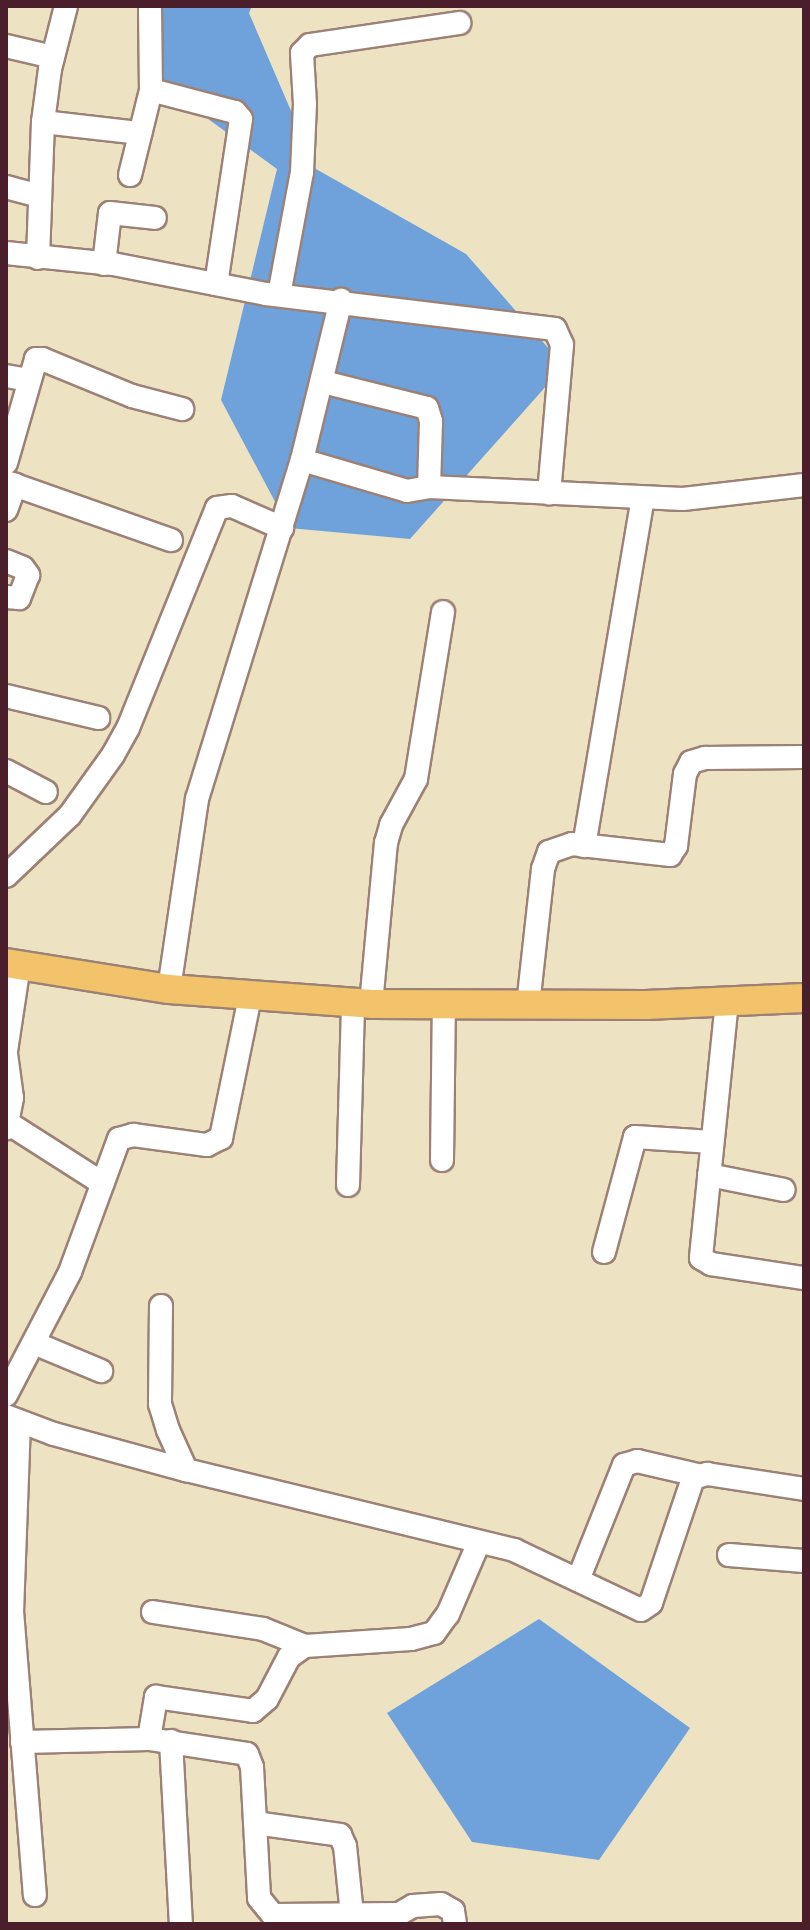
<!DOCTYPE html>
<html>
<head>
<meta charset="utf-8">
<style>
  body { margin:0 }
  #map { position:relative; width:810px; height:1930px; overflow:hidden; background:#ede3c2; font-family:"Playpen Sans",sans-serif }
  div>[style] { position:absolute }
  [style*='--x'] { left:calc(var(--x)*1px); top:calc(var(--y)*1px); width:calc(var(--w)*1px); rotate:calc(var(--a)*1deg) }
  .water>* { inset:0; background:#6fa1da }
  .roads { filter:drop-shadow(2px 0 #9c8176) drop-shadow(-2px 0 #9c8176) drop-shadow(0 2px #9c8176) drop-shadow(0 -2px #9c8176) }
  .minor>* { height:22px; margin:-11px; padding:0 11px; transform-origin:11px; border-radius:11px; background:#fff }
  .major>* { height:28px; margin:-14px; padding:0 14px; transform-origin:14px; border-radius:14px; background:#f2c36a }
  span { translate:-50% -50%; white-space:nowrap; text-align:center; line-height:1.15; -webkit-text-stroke:7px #fcf5e5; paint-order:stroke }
  .frame { position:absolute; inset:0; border:8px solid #4a1f2b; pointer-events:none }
</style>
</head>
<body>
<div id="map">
  <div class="water">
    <div style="clip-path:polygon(151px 6px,252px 6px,249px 13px,316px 169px,466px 254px,564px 366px,410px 539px,289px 528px,221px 400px,277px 169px,149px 76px)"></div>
    <div style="clip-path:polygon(539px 1619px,690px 1728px,599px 1860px,472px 1842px,387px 1713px)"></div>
  </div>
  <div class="roads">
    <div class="minor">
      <div style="--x:6;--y:46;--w:48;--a:13.2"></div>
      <div style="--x:151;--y:90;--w:87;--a:14.7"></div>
      <div style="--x:235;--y:112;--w:9;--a:49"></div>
      <div style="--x:241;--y:119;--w:167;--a:98.6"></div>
      <div style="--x:43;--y:122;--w:98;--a:6.5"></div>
      <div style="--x:130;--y:175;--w:88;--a:-76.1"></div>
      <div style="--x:151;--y:90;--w:84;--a:-90.7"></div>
      <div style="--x:6;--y:187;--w:35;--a:15"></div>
      <div style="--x:6;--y:253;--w:108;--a:5.9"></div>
      <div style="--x:113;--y:264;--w:156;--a:11.1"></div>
      <div style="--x:266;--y:294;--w:291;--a:6.9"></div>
      <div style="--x:555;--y:329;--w:17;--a:66"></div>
      <div style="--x:562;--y:345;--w:149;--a:95"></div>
      <div style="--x:38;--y:258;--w:136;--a:-87.9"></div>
      <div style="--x:43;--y:122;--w:53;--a:-82.5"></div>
      <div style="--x:50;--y:69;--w:65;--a:-75.7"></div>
      <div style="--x:104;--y:264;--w:51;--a:-83.3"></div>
      <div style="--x:110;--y:213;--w:45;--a:6.3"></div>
      <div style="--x:279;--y:295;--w:125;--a:-79.4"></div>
      <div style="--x:302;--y:172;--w:68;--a:-87.5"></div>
      <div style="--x:305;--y:104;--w:51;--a:-93.4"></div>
      <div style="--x:302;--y:53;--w:11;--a:-45"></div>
      <div style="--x:310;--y:45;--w:151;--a:-8.4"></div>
      <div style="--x:6;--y:376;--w:23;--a:10"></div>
      <div style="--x:323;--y:382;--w:107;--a:14"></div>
      <div style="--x:427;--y:408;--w:14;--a:73"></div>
      <div style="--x:431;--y:421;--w:66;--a:91.7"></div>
      <div style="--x:302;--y:460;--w:109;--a:16.4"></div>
      <div style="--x:407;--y:491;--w:22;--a:-10"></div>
      <div style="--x:429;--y:487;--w:254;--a:2.7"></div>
      <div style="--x:683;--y:499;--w:122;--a:-6.6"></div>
      <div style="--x:6;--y:463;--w:108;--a:-73.9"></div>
      <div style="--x:36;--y:359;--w:6;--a:0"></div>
      <div style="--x:42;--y:359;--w:97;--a:22.3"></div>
      <div style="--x:132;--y:396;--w:52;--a:14.6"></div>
      <div style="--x:6;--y:482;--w:175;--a:19.4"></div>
      <div style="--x:6;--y:510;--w:27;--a:-70"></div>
      <div style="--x:6;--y:561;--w:18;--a:22"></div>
      <div style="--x:23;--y:568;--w:9;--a:54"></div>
      <div style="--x:28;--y:575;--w:25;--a:111"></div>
      <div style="--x:19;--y:598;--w:13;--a:-176"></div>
      <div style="--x:6;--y:696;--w:95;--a:13.4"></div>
      <div style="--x:6;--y:771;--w:45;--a:27.7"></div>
      <div style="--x:584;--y:846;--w:353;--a:-80.4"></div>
      <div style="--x:6;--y:876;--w:88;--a:-43.6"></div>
      <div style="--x:70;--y:815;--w:74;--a:-54.4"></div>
      <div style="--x:113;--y:755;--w:31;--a:-61"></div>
      <div style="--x:128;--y:728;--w:237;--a:-68"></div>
      <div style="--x:217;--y:508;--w:15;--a:-8"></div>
      <div style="--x:232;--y:506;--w:55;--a:23.7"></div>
      <div style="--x:169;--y:989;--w:192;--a:-81.6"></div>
      <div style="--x:197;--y:799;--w:355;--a:-72.8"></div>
      <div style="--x:302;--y:460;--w:165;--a:-76.3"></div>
      <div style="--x:727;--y:1001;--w:258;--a:95.8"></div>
      <div style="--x:701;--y:1258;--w:12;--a:31"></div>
      <div style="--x:711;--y:1264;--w:94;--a:8.6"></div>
      <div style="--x:371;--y:1004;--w:162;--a:-84.7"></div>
      <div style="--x:386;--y:843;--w:19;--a:-74"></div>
      <div style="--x:391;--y:825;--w:52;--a:-61.5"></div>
      <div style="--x:416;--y:779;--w:169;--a:-80.8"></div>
      <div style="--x:528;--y:1005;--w:137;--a:-83.7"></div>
      <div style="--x:543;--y:869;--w:18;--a:-71"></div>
      <div style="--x:549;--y:852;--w:24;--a:-19"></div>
      <div style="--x:572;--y:844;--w:99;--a:6.4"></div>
      <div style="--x:670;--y:855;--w:11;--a:-56"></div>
      <div style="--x:676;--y:846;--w:73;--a:-82.9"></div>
      <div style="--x:685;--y:774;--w:13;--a:-63"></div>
      <div style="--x:691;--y:762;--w:15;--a:-16"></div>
      <div style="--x:705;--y:758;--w:98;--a:-0.6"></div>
      <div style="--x:6;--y:1051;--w:87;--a:-81.4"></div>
      <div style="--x:6;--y:1054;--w:44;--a:82.2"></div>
      <div style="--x:12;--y:1098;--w:31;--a:101"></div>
      <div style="--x:8;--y:1123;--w:112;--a:32.6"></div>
      <div style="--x:442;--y:1160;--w:155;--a:-89.3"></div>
      <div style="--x:709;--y:1175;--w:76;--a:11.3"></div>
      <div style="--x:348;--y:1185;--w:182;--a:-88.4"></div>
      <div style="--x:604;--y:1252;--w:119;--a:-74.9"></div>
      <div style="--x:635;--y:1137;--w:77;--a:3.7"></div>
      <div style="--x:161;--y:1306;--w:98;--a:90.6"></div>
      <div style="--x:160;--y:1404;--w:27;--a:73"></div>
      <div style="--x:168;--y:1430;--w:44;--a:65.8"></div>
      <div style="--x:34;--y:1343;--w:73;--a:22.7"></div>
      <div style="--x:6;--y:1395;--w:139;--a:-62.5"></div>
      <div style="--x:70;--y:1272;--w:142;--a:-69.8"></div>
      <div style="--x:119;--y:1139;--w:15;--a:-16"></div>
      <div style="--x:133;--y:1135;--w:75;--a:7.7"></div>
      <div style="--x:207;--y:1145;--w:16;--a:-27"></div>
      <div style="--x:221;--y:1138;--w:144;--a:-78.4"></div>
      <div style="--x:6;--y:1416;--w:51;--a:20.6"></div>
      <div style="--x:54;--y:1434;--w:137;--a:15.3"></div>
      <div style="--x:186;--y:1470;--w:338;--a:13.7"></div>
      <div style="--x:514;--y:1550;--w:140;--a:25.3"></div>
      <div style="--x:641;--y:1610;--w:12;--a:-35"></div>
      <div style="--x:651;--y:1603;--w:132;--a:-71.4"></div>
      <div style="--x:693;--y:1478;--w:15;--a:-16"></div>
      <div style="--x:707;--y:1474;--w:98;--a:8.8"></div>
      <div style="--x:19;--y:1422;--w:189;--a:92.1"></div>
      <div style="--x:12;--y:1611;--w:285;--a:85.4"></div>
      <div style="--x:729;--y:1555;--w:75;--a:4.6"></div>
      <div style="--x:578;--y:1580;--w:124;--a:-68.2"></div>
      <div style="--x:624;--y:1465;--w:14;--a:-17"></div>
      <div style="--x:637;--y:1461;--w:62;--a:13.1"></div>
      <div style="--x:153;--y:1612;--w:111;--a:8.8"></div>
      <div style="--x:263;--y:1629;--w:45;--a:22"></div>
      <div style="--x:149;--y:1739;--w:43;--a:-80.5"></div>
      <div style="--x:156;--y:1697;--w:98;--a:8.2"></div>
      <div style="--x:253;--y:1711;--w:18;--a:-41"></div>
      <div style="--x:267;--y:1699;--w:47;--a:-62.4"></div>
      <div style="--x:289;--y:1657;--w:19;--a:-35"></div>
      <div style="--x:305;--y:1646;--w:106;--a:-3.8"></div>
      <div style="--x:411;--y:1639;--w:24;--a:-15"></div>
      <div style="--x:434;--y:1633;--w:24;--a:-54"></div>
      <div style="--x:448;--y:1614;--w:78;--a:-66.7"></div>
      <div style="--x:171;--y:1741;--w:183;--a:86.9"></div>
      <div style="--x:22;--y:1742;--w:127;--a:-1.4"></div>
      <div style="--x:149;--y:1739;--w:99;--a:8.7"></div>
      <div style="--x:247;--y:1754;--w:14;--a:69"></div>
      <div style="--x:252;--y:1767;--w:131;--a:86.9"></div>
      <div style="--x:259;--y:1898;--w:33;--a:51"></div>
      <div style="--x:255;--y:1823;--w:86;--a:8"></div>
      <div style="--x:340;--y:1835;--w:12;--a:66"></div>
      <div style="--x:345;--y:1846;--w:69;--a:84.2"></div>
      <div style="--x:274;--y:1915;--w:125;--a:-0.5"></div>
      <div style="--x:399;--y:1914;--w:16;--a:-30"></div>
      <div style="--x:413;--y:1906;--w:28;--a:-4"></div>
      <div style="--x:441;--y:1904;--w:14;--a:30"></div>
      <div style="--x:453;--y:1911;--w:13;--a:81"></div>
    </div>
    <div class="major">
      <div style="--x:6;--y:963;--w:165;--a:9.1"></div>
      <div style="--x:169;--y:989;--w:203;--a:4.2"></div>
      <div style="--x:371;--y:1004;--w:275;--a:0.2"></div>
      <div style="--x:646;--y:1005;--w:158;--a:-2.5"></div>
    </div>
  </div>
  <div class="frame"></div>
</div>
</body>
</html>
